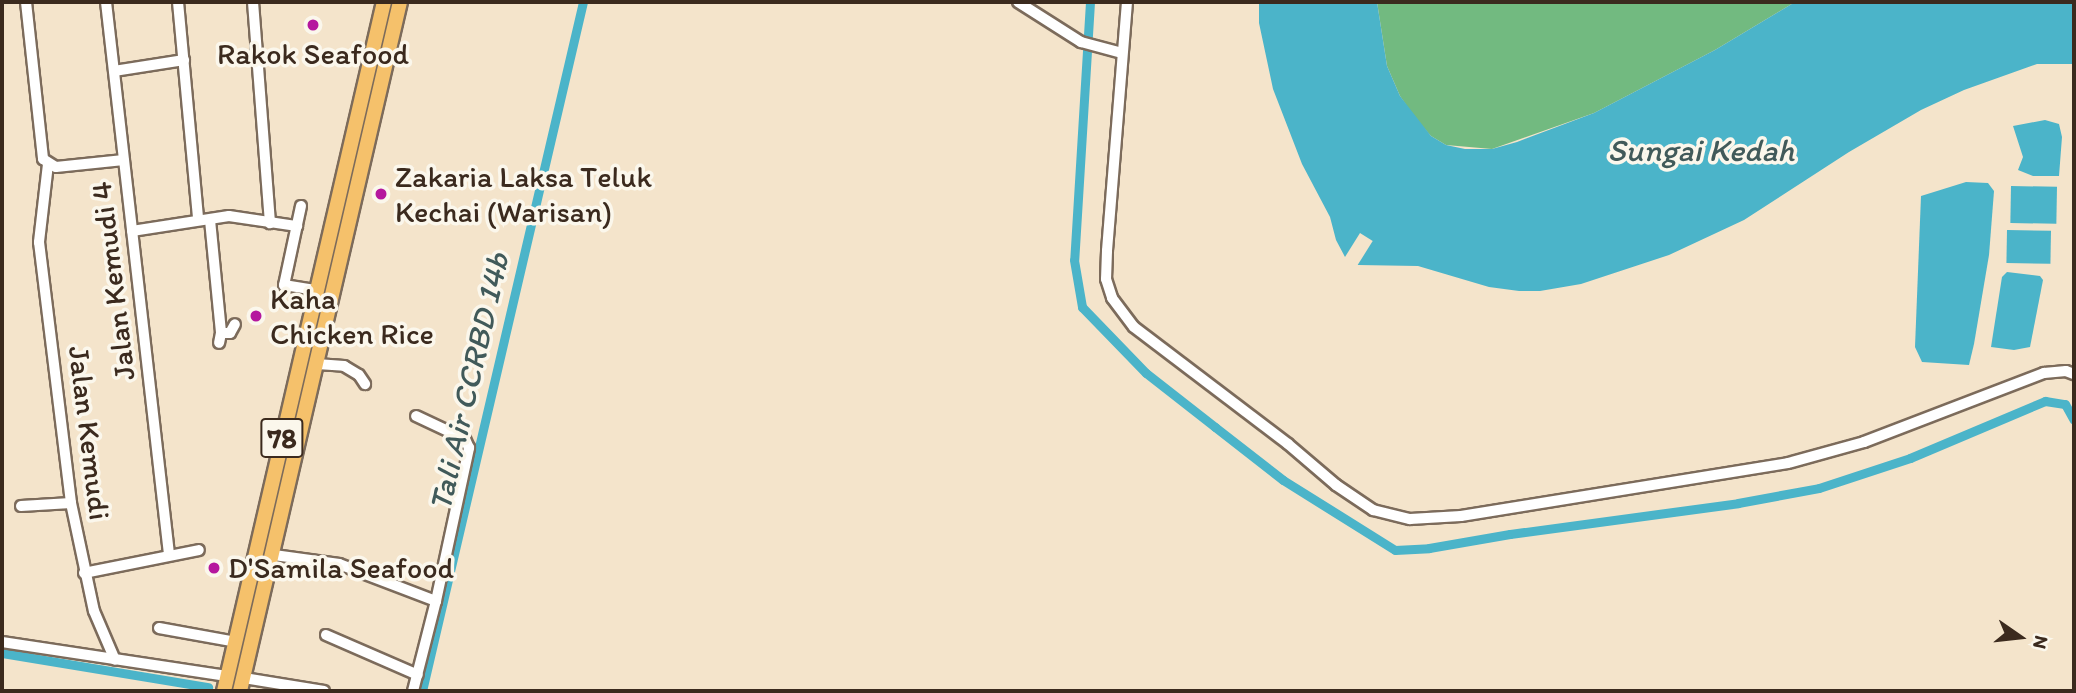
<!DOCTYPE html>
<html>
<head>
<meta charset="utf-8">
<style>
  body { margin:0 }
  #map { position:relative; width:2076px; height:693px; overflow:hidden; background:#f4e4cb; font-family:Itim,sans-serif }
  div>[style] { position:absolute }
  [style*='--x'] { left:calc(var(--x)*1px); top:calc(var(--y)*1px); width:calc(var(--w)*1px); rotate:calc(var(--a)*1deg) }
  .forest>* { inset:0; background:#72ba80 }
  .water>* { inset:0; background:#4bb4c9; transform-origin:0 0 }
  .pier>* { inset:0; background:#f4e4cb; transform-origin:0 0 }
  .canal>* { height:9px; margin:-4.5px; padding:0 4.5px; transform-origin:4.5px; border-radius:4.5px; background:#4bb4c9 }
  .roads { filter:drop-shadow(2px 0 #7c6b5b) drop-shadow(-2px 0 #7c6b5b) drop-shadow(0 2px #7c6b5b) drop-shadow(0 -2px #7c6b5b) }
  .minor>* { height:10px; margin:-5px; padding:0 5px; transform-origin:5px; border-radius:5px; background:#fff }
  .major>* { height:14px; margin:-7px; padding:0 7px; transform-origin:7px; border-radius:7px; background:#f5c16b }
  .dots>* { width:19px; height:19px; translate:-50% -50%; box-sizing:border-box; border:4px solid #fbf7ec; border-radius:50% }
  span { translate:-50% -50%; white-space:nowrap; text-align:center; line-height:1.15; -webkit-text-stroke:7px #fbf7ec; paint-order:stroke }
  .shield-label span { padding:2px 5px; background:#fbf7ec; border:2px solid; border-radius:5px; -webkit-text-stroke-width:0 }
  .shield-label { font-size:28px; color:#3b2a1e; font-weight:700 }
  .poi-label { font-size:30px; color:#3b2a1e }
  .left { translate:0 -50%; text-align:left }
  .street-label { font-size:30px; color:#3b2a1e }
  .water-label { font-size:32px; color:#415a5a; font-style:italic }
  .frame { position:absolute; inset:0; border:4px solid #3b2a1e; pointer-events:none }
  .north { position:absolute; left:1985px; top:602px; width:70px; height:70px; -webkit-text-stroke:5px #fbf7ec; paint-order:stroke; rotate:104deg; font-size:19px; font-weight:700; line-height:28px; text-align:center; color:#3b2a1e }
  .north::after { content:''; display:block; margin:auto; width:24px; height:32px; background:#3b2a1e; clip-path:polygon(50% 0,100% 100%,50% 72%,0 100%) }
</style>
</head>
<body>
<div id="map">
  <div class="forest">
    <div style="clip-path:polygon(1377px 2px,1795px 2px,1715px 50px,1594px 113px,1492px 149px,1446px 145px,1431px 136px,1415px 118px,1400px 96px,1387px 66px)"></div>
  </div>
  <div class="water">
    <div style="clip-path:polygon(1259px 2px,1377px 2px,1387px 66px,1400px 96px,1431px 136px,1446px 145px,1465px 149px,1492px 149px,1517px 142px,1594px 113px,1715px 50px,1795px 2px,2074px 2px,2074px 64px,2037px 64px,1964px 90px,1921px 110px,1849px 152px,1744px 220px,1669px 255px,1581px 284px,1540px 291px,1519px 291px,1489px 287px,1418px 266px,1358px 265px,1345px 257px,1336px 240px,1330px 217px,1302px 164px,1273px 89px,1259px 23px)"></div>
    <div style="clip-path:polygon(2045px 120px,2059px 124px,2062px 137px,2059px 176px,2033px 176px,2018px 170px,2023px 157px,2013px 126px)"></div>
    <div style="clip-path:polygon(1966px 182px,1988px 183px,1994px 191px,1989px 255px,1974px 344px,1969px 365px,1922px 362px,1915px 347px,1921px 196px)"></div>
    <div style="left:2011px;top:186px;width:46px;height:37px;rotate:1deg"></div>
    <div style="left:2007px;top:230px;width:44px;height:33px;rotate:1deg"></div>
    <div style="clip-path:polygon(2007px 272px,2040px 276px,2043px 280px,2030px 347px,2014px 350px,1991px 347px,2002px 277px)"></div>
  </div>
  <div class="pier">
    <div style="left:1360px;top:233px;width:15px;height:32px;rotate:32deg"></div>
  </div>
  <div class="canal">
    <div style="--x:1090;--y:2;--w:258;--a:93.5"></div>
    <div style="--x:1074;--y:260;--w:48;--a:80.3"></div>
    <div style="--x:1082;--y:307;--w:92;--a:45.9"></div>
    <div style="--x:1146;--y:373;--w:88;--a:38"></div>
    <div style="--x:1215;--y:427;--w:86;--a:37.9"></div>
    <div style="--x:1283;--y:480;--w:132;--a:32"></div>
    <div style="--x:1395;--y:550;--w:34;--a:-3"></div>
    <div style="--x:1429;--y:548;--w:82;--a:-9.8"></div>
    <div style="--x:1510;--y:534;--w:230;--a:-7.7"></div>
    <div style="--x:1738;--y:503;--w:82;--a:-10.5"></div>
    <div style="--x:1819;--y:488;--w:96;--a:-18.2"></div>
    <div style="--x:1910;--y:458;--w:147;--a:-22.9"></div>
    <div style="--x:2045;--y:401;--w:20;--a:9"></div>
    <div style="--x:2065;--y:404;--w:18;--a:61"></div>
    <div style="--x:2;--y:653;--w:209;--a:9.4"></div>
    <div style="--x:422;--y:691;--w:708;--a:-76.85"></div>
  </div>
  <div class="roads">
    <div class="minor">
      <div style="--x:26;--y:2;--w:158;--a:83.8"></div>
      <div style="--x:43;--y:159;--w:15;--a:32"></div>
      <div style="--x:56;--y:167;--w:68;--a:-5.9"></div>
      <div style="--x:106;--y:2;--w:556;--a:83.49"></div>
      <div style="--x:178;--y:2;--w:215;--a:84.7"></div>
      <div style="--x:253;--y:2;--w:222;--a:85.6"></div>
      <div style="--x:1018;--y:2;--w:75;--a:32.4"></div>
      <div style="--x:1081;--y:42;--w:42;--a:15"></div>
      <div style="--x:1127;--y:2;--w:250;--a:94.6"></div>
      <div style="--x:1107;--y:251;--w:28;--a:92"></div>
      <div style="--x:1106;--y:279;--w:20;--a:72"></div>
      <div style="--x:1112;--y:298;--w:36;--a:53"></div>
      <div style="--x:1134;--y:327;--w:193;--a:37.2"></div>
      <div style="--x:1288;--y:444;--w:63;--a:40.5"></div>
      <div style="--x:1336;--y:485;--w:45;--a:34"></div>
      <div style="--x:1373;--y:510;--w:38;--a:14"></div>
      <div style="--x:1410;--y:519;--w:51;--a:-3.4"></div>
      <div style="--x:1461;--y:516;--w:331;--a:-9.2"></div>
      <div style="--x:1788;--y:463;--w:79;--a:-15.4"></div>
      <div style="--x:1864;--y:442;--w:193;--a:-21"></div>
      <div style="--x:2044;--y:373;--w:22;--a:-5"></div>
      <div style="--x:2066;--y:371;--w:9;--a:21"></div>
      <div style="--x:114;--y:71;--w:71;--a:-8.9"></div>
      <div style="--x:48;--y:164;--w:79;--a:96.6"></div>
      <div style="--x:39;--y:242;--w:263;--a:83"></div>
      <div style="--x:71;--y:503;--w:110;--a:78"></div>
      <div style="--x:94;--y:611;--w:53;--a:66.8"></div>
      <div style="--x:301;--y:206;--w:81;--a:102.1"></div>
      <div style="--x:284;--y:285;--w:31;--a:9"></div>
      <div style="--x:210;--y:220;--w:114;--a:84.4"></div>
      <div style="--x:221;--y:333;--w:10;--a:101"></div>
      <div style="--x:132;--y:231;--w:98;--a:-8.8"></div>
      <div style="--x:229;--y:216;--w:69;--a:8.4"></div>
      <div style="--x:221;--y:333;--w:9;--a:0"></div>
      <div style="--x:230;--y:333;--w:10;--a:-61"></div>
      <div style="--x:317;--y:364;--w:27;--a:4"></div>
      <div style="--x:344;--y:366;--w:17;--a:31"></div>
      <div style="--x:359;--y:375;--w:11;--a:56"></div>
      <div style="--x:21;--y:506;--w:50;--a:-3.4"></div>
      <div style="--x:274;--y:555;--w:66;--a:7.9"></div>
      <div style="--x:339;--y:564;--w:104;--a:20.9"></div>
      <div style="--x:84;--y:573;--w:117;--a:-11.3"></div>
      <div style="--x:159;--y:628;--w:78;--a:10.3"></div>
      <div style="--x:326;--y:635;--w:100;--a:23.5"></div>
      <div style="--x:2;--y:642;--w:229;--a:8.6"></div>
      <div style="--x:244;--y:678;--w:81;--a:9.2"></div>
      <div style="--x:413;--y:691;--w:93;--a:-75.7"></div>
      <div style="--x:436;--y:601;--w:157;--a:-77.8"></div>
      <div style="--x:469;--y:448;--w:10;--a:-114"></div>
      <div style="--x:465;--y:439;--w:54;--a:-154.9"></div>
    </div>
    <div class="major">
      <div style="--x:224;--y:691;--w:707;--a:-76.93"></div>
      <div style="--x:240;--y:691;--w:707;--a:-76.93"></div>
    </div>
  </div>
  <div class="dots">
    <div style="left:313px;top:25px;background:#b5179e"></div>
    <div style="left:381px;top:194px;background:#b5179e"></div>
    <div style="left:256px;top:316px;background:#b5179e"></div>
    <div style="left:214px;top:568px;background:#b5179e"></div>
  </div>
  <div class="shield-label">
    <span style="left:282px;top:438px">78</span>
  </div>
  <div class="poi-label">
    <span style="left:313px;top:54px">Rakok Seafood</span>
    <span class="left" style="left:395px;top:194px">Zakaria Laksa Teluk<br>Kechai (Warisan)</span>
    <span class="left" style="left:270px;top:316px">Kaha<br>Chicken Rice</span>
    <span class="left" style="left:228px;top:568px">D'Samila Seafood</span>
  </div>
  <div class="street-label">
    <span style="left:113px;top:281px;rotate:-97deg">Jalan Kemudi 4</span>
    <span style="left:89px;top:433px;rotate:83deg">Jalan Kemudi</span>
  </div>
  <div class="water-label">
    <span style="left:1701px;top:150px">Sungai Kedah</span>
    <span style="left:469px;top:382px;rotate:-77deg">Tali Air CCRBD 14b</span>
  </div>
  <div class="frame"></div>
  <div class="north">N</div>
</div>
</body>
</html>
